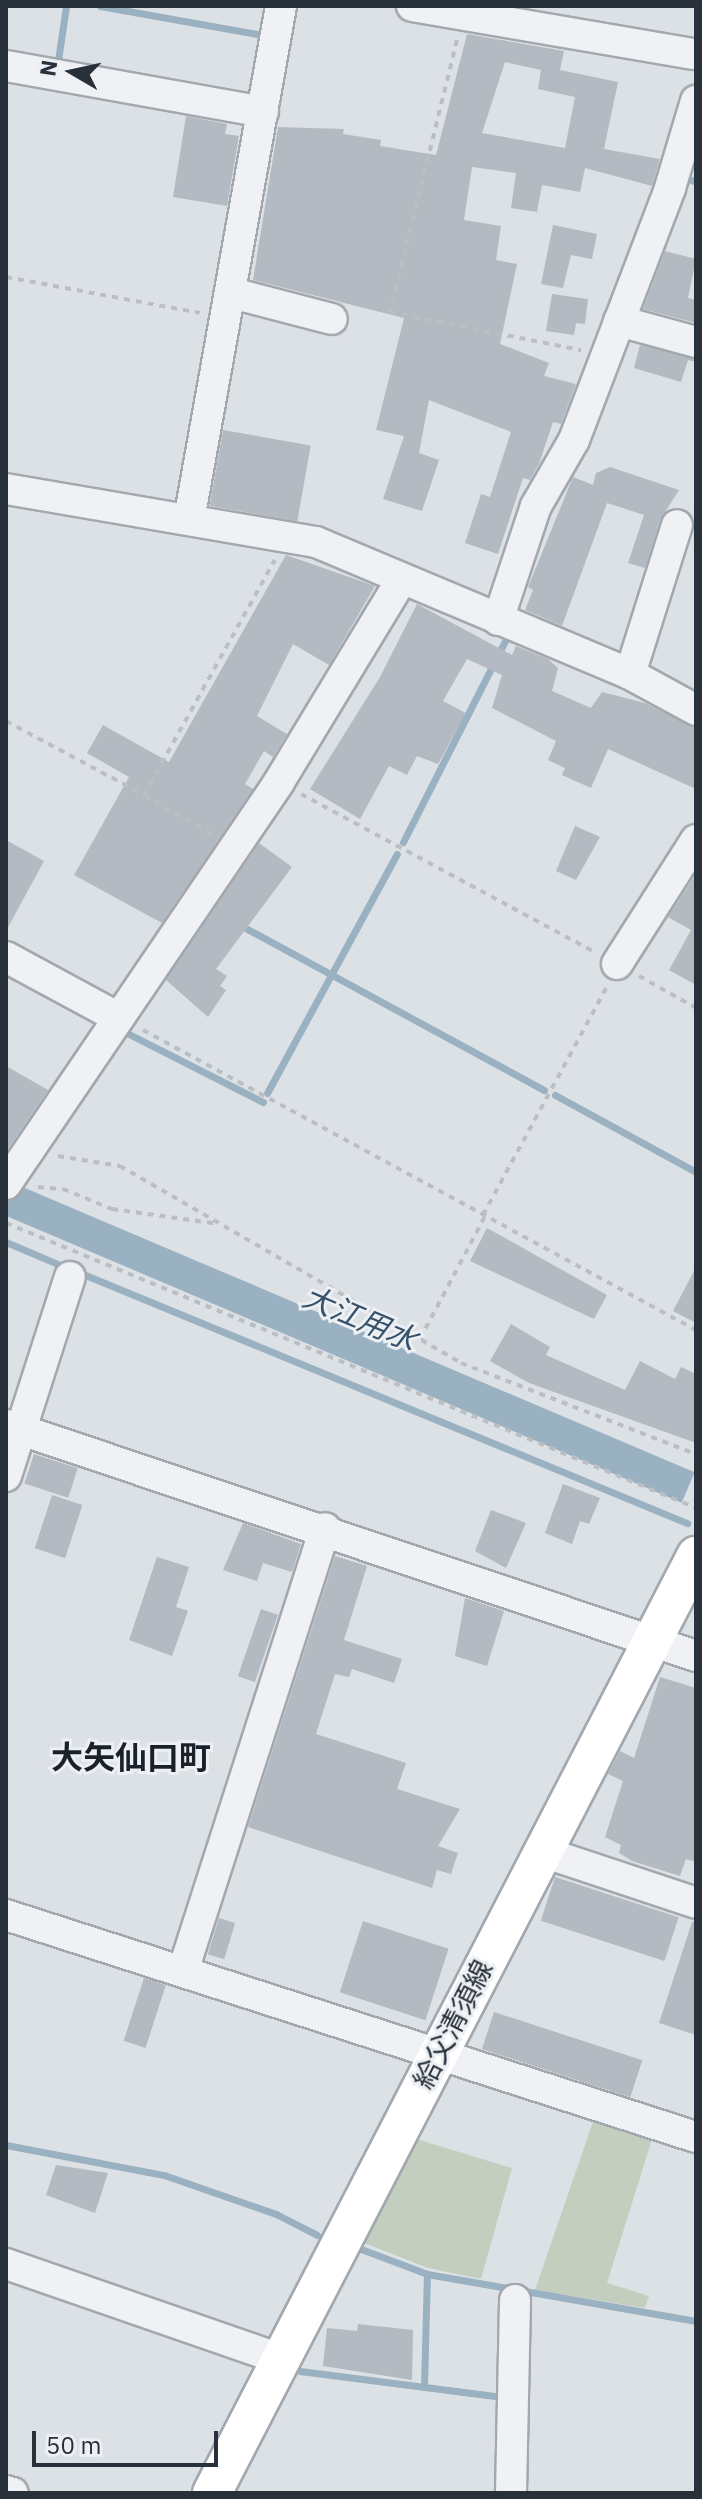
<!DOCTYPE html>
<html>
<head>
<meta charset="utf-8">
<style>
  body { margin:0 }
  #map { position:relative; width:702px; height:2499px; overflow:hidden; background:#dce1e5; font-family:"IBM Plex Sans","Noto Sans JP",sans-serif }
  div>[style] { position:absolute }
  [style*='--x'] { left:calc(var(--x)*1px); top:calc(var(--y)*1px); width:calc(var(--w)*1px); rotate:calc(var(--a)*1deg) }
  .green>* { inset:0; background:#c4cebe }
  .water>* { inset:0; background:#9ab1c2; transform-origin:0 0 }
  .stream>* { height:7px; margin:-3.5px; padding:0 3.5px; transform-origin:3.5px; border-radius:3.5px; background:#9ab1c2 }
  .building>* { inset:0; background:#b4bac1; transform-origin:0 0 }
  .path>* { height:4px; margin-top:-2px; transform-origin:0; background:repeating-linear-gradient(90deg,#bbbfc4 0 6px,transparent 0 12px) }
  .roads { filter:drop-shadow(2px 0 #a2a8ae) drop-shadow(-2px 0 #a2a8ae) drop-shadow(0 2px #a2a8ae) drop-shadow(0 -2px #a2a8ae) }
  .minor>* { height:30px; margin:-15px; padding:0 15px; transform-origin:15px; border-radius:15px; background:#eff1f4 }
  .major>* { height:38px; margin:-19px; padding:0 19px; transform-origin:19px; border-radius:19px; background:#fff }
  span { translate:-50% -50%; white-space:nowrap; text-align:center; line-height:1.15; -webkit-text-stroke:6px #eceff3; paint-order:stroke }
  .street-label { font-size:28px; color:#28303a }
  .water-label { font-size:30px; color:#36526a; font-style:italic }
  .quarter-label { font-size:32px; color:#1a212b; font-weight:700 }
  .frame { position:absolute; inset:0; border:8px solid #28303a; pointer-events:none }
  .north { position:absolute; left:32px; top:32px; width:80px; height:80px; -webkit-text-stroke:6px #eceff3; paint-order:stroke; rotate:279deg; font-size:22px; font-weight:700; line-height:32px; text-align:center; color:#28303a }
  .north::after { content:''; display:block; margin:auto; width:28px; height:36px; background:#28303a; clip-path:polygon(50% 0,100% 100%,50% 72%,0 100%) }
  .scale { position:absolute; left:32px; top:2431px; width:186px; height:36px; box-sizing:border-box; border:4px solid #28303a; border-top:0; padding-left:10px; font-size:24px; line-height:28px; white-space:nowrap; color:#28303a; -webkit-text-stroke:6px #eceff3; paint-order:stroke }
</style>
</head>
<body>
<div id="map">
  <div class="green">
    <div style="clip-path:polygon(595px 2116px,653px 2136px,607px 2283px,649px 2296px,645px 2308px,535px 2290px)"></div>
    <div style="clip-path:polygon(413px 2138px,512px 2168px,481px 2279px,428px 2268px,359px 2241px)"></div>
  </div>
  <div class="water">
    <div style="left:6px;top:1180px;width:748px;height:33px;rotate:23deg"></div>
  </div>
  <div class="stream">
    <div style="--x:100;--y:6;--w:171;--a:10.1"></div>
    <div style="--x:57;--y:67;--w:62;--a:-81.6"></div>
    <div style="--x:690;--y:180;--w:6;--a:9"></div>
    <div style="--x:403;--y:842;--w:230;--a:-63.1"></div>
    <div style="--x:240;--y:925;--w:346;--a:28.5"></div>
    <div style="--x:123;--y:1031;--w:157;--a:26.9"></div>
    <div style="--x:267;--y:1093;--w:272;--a:-61.5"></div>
    <div style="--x:555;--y:1095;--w:161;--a:28.6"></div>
    <div style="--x:6;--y:1242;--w:66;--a:23.1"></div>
    <div style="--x:78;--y:1272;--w:659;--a:22.4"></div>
    <div style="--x:6;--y:2145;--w:161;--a:10.8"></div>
    <div style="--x:164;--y:2175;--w:119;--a:19.2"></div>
    <div style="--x:276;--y:2214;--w:46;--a:27.1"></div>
    <div style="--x:361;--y:2249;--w:71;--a:20.7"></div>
    <div style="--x:427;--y:2274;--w:273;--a:9.9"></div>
    <div style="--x:300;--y:2371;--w:206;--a:7.3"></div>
    <div style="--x:424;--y:2387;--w:113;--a:-88.5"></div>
  </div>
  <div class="building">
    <div style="clip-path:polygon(evenodd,467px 34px,564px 51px,560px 70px,618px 82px,604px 149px,660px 159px,652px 186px,585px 168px,580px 192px,542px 185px,537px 212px,511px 208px,516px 173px,472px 167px,464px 220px,501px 226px,496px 260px,517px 264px,500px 344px,549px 363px,544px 376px,576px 384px,561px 424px,553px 422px,539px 464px,530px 480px,523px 478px,498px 554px,465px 543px,481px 494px,490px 497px,511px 432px,429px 400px,419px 453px,439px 460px,422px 511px,383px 499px,404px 436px,376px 430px,404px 318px,253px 280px,278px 127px,344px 129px,343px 134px,381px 140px,380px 146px,436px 155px,467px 34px,505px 62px,541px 70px,538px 89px,575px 97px,565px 148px,482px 133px,505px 62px)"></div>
    <div style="clip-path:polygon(186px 116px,227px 124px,225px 134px,239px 136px,227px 206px,173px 197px)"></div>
    <div style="clip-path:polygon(553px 225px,597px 234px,592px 259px,571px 255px,563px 288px,541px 284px)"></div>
    <div style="clip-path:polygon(665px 251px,696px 259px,688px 298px,696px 300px,696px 323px,643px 309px)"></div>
    <div style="clip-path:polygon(552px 294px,588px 299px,585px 324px,576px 323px,574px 335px,546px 331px)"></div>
    <div style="clip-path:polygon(640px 345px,696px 359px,696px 362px,688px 360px,681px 382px,634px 368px)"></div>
    <div style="left:223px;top:430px;width:89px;height:77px;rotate:10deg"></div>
    <div style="clip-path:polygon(610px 467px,679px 490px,660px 520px,645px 568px,628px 563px,644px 515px,607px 503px,562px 626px,525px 610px,533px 590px,528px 587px,573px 477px,593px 485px,596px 473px)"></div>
    <div style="clip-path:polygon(286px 555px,375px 586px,329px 665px,293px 644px,257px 716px,287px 734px,273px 757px,264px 751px,245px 784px,253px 789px,162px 923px,74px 875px,129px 777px,87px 753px,103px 725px,169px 762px)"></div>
    <div style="clip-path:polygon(417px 604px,512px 655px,516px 646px,548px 659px,558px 668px,552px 691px,591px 708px,602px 692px,645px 703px,696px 728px,696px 789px,608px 749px,591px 788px,562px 775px,565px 768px,548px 760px,556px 741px,492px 708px,502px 675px,467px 659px,443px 701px,466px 713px,438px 764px,417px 756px,407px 775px,389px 766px,360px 819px,310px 789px,380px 677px)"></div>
    <div style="clip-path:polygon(575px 826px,600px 837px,576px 880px,556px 871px)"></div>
    <div style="clip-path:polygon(6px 840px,44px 861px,6px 931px)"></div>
    <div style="clip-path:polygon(259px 843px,292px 867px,216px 969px,227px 976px,220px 986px,226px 990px,208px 1017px,166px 980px)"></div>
    <div style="clip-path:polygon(696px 874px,696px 985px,669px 970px,691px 930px,668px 917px)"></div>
    <div style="clip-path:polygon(6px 1066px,48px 1090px,6px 1152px)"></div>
    <div style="clip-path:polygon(487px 1228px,607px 1295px,594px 1319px,470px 1261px)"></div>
    <div style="clip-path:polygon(696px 1267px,696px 1323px,673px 1311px)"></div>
    <div style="clip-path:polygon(511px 1324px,550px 1347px,546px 1355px,625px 1390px,640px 1361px,675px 1379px,681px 1367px,696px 1374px,696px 1443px,529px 1383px,490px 1361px)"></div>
    <div style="left:34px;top:1454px;width:46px;height:31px;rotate:18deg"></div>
    <div style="clip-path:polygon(563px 1484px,600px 1498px,589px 1524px,580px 1521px,572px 1544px,545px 1533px)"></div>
    <div style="left:52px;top:1495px;width:32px;height:56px;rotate:18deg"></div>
    <div style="clip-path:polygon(491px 1510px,526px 1523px,506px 1568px,475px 1551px)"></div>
    <div style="clip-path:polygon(243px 1523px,301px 1544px,292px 1572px,263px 1563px,257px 1581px,223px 1570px)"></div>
    <div style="clip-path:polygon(335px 1556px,367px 1566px,344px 1640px,402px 1659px,394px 1683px,352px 1669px,349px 1677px,335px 1674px,316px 1734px,406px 1763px,397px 1789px,460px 1809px,438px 1846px,458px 1853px,451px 1874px,437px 1870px,432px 1888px,248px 1827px)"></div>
    <div style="clip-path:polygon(157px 1557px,189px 1567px,176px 1607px,188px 1611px,172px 1656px,129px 1640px)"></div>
    <div style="clip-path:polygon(465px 1598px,504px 1611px,487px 1666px,455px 1656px)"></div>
    <div style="left:261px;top:1609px;width:18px;height:71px;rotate:19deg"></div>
    <div style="clip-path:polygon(660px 1677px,696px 1688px,696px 1862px,686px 1859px,680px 1876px,632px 1861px,619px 1853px,621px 1845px,605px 1837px,623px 1781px,608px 1774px,620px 1751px,634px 1758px)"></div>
    <div style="left:555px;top:1877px;width:130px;height:46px;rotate:18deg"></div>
    <div style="left:219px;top:1918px;width:17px;height:38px;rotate:17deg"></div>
    <div style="left:363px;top:1921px;width:90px;height:75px;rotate:18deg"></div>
    <div style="clip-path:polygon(692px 1922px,696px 1922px,696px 2035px,659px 2023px)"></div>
    <div style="left:144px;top:1978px;width:23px;height:66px;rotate:18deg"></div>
    <div style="left:494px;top:2012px;width:156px;height:39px;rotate:18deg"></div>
    <div style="clip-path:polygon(56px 2165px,108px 2173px,95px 2213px,46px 2195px)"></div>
    <div style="clip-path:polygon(358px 2324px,413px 2330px,412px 2380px,323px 2366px,327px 2328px,357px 2331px)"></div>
  </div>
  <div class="path">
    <div style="--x:457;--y:40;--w:280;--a:103.8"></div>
    <div style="--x:390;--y:312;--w:195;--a:11.3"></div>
    <div style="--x:6;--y:277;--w:197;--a:10.5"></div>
    <div style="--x:6;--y:721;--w:157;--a:28.2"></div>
    <div style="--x:301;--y:794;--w:335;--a:28.3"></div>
    <div style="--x:212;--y:834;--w:78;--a:-150.2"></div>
    <div style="--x:144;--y:795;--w:269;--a:-60.9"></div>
    <div style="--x:639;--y:976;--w:65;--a:29.3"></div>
    <div style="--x:143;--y:1030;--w:629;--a:28.48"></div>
    <div style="--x:58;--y:1156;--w:63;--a:9.2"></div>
    <div style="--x:120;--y:1166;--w:394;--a:30"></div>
    <div style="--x:461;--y:1363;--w:252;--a:21.2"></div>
    <div style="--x:38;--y:1187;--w:25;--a:5"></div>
    <div style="--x:63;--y:1189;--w:53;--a:22.2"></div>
    <div style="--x:112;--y:1209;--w:108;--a:8"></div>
    <div style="--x:483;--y:1215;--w:258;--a:-61.5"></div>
    <div style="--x:6;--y:1223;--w:747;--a:22.44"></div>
    <div style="--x:420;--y:1339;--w:139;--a:-62.1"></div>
  </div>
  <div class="roads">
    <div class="minor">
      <div style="--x:412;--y:6;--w:285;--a:9.7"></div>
      <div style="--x:6;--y:66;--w:261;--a:10.1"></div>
      <div style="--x:232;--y:293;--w:103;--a:14.6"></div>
      <div style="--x:619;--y:321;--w:80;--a:15.3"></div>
      <div style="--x:6;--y:489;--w:314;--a:9.7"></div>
      <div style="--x:316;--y:542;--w:341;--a:22.8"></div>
      <div style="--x:630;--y:674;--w:75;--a:28.6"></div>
      <div style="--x:189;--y:520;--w:522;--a:-79.85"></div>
      <div style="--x:498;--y:620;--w:120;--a:-71.6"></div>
      <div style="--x:536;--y:506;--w:76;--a:-60.1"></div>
      <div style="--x:574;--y:440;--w:270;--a:-69.1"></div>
      <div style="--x:670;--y:188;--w:91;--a:-73.4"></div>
      <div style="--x:630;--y:674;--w:156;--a:-72.5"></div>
      <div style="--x:6;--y:957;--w:128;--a:28.4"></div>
      <div style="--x:617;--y:964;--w:147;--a:-57.5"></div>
      <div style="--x:6;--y:1184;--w:486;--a:-55.8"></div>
      <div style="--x:279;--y:782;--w:234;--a:-58.8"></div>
      <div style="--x:6;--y:1425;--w:728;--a:18.51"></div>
      <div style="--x:6;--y:1476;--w:209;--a:-72.2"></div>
      <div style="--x:543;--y:1852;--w:161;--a:18.4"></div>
      <div style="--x:6;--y:1915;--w:725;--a:17.84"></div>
      <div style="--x:183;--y:1971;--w:465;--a:-72.2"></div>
      <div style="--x:6;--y:2264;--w:291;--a:19.1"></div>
      <div style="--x:6;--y:2491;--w:7;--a:16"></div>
      <div style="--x:511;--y:2493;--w:193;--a:-88.8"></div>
    </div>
    <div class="major">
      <div style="--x:212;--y:2493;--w:1055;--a:-62.68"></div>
    </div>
  </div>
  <div class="street-label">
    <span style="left:453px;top:2024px;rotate:-63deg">給父清須線</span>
  </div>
  <div class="water-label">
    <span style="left:360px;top:1318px;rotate:23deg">大江用水</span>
  </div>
  <div class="quarter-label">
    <span style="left:131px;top:1757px">大矢仙口町</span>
  </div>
  <div class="frame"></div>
  <div class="north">N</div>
  <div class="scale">50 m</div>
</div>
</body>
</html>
